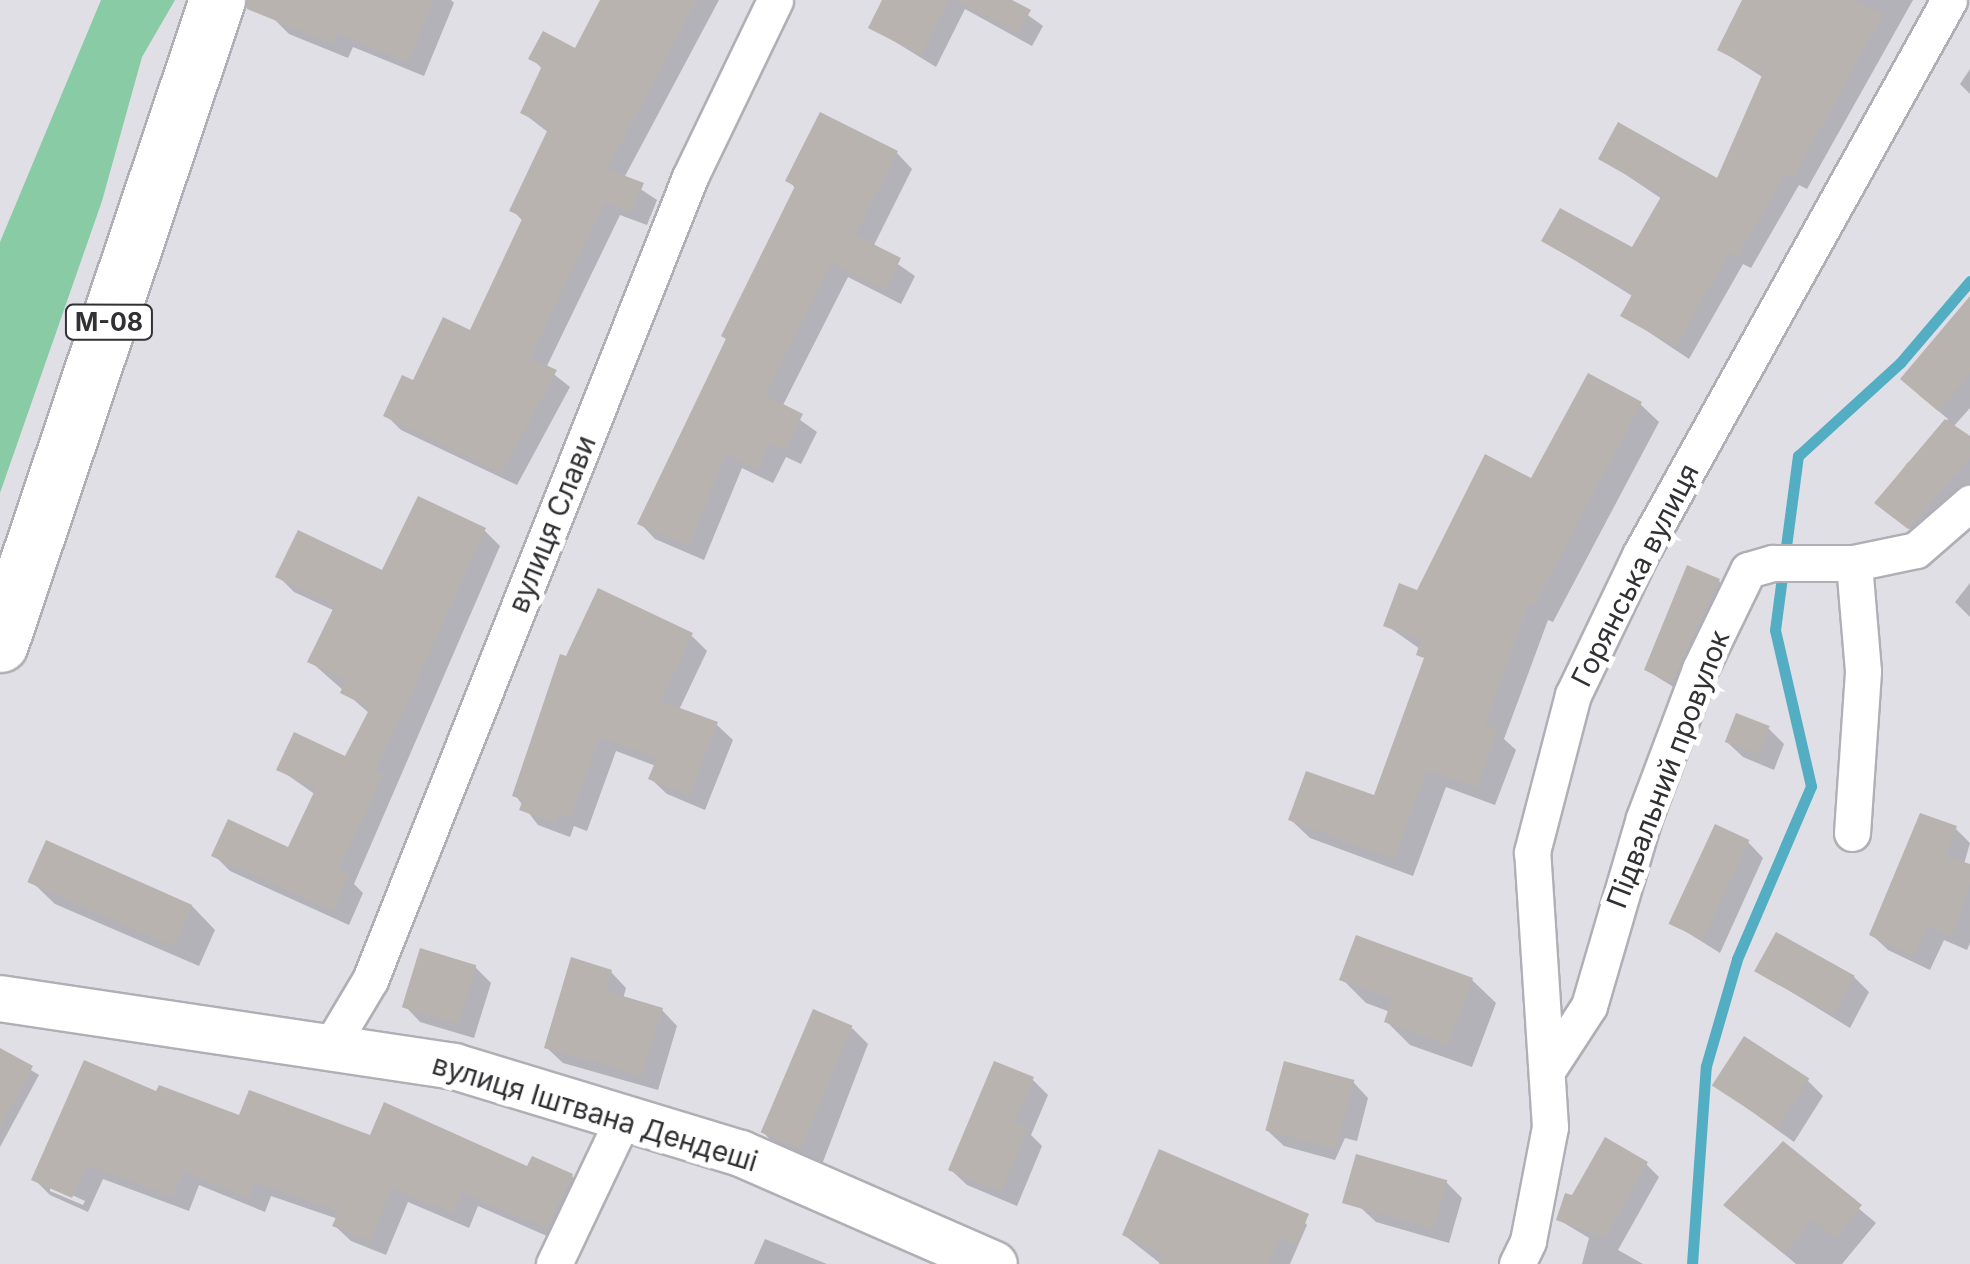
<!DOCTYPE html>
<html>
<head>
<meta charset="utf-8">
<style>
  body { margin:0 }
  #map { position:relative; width:1970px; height:1264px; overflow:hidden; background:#e0dfe6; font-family:Inter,sans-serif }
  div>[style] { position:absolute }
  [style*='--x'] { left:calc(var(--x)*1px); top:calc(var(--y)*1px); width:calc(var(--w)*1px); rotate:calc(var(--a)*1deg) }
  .green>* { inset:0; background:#88cba5 }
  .shadow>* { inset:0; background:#0003 }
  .stream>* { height:11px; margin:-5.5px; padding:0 5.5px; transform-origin:5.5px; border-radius:5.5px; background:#53adc3 }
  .building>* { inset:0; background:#b9b3b0; transform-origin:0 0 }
  .roads { filter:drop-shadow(2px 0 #b0afb5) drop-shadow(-2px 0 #b0afb5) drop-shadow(0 2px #b0afb5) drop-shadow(0 -2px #b0afb5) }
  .minor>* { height:35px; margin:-17.5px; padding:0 17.5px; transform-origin:17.5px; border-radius:17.5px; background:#fff }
  .tertiary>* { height:45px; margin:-22.5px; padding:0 22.5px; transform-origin:22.5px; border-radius:22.5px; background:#fff }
  .trunk>* { height:55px; margin:-27.5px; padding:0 27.5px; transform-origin:27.5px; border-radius:27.5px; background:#fff }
  span { translate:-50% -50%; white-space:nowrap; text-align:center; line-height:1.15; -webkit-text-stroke:10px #fff; paint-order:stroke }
  .shield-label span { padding:2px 8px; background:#fff; border:2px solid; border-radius:8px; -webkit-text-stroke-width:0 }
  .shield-label { font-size:25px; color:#313134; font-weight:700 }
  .street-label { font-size:28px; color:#313134 }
</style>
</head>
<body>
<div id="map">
  <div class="green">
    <div style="clip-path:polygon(101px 0,175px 0,142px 57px,102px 201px,0 493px,0 242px)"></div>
  </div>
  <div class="shadow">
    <div style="clip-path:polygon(280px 0,451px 0,454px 3px,424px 76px,353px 47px,348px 58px,289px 34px,273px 18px)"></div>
    <div style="clip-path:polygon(602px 0,719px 0,624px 178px,657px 200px,647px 225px,620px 215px,546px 368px,570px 387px,517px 485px,401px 430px,386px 415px,471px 333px,524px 222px,512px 210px,549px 133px,523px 113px,543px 70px,532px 58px,576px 51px)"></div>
    <div style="clip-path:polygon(884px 0,1007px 0,1043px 26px,1032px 46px,965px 9px,936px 67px,871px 27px)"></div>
    <div style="clip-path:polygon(1744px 0,1913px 0,1807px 189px,1799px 185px,1751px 268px,1743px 264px,1689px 359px,1623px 315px,1634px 297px,1544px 241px,1633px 251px,1662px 199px,1601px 158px,1718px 181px,1764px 78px,1720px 50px)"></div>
    <div style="clip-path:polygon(1970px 69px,1970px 94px,1960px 84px)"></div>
    <div style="clip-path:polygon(897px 153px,912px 169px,873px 247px,915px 276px,901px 304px,848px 277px,782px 407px,817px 432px,801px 464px,786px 457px,773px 483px,742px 468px,704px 560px,655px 539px,640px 523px,796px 189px,788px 180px)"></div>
    <div style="clip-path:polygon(1970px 318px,1970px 408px,1953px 427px,1970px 439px,1970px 495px,1925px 542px,1878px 503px,1908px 462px,1915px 466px,1948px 419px,1919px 395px)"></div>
    <div style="clip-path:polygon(1640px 404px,1659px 422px,1553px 622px,1548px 620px,1504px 739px,1516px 750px,1495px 805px,1446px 787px,1413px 876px,1310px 838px,1291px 820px,1375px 799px,1426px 661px,1420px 649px,1386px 625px,1532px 481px)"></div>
    <div style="clip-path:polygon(484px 530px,500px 546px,354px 884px,363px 893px,349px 925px,230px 871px,214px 855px,289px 850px,316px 795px,279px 769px,346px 760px,370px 714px,310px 661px,335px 611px,294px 592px,278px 576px,383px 574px)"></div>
    <div style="clip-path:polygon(1719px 581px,1734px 597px,1688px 696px,1646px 670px)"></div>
    <div style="clip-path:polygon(1970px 583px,1970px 617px,1955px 602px)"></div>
    <div style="clip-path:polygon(692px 636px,707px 651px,679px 710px,717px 725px,733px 740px,705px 810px,667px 794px,651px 779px,656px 766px,616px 751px,587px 831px,574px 826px,570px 837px,538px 825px,515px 795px)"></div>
    <div style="clip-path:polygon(1768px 728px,1784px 744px,1774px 770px,1743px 757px,1727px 742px)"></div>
    <div style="clip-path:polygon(1956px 829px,1970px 843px,1964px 864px,1970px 866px,1970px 943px,1967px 950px,1944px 940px,1930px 970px,1888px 950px,1872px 935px)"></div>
    <div style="clip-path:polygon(1748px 842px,1763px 858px,1720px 953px,1672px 923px)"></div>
    <div style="clip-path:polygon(31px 881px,192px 906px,215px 930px,199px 966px,55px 904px)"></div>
    <div style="clip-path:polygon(475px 967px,491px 983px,474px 1038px,420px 1022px,405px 1006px)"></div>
    <div style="clip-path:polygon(1757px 971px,1854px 977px,1869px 992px,1850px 1028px)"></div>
    <div style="clip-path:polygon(611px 972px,626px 988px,623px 999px,662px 1010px,677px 1026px,658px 1090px,563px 1063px,547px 1048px)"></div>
    <div style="clip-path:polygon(1342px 979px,1472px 980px,1496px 1003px,1472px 1067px,1410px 1045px,1386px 1021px,1390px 1012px,1366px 1003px)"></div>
    <div style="clip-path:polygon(852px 1028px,868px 1044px,821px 1167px,779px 1149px,764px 1133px)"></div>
    <div style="clip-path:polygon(0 1051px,39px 1075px,0 1147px)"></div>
    <div style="clip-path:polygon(1032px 1079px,1048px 1095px,1031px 1135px,1042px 1146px,1017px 1206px,967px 1185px,951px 1170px)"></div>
    <div style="clip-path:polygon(1808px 1081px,1823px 1096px,1794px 1142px,1715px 1085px)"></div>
    <div style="clip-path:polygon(1353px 1082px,1368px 1098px,1357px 1141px,1345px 1138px,1335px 1160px,1284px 1146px,1268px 1131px)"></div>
    <div style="clip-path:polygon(evenodd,158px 1094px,241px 1118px,572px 1176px,588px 1192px,563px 1243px,478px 1206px,469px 1228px,408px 1202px,386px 1255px,351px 1241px,335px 1226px,338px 1219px,271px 1196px,265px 1212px,199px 1185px,189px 1211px,103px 1179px,88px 1212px,50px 1195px,34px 1179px,158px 1094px,50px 1185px,85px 1201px,83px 1205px,50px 1191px,50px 1185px)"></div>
    <div style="clip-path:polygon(1783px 1145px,1876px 1223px,1842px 1264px,1796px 1264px,1726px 1205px)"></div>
    <div style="clip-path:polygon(1646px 1164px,1659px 1177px,1618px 1250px,1643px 1264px,1582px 1264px,1589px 1238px,1559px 1220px)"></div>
    <div style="clip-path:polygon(1446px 1182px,1462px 1198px,1449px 1243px,1376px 1222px,1360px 1207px)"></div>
    <div style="clip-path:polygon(1292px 1209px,1307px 1225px,1290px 1264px,1161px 1264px,1124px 1235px)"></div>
    <div style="clip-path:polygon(765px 1239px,827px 1264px,754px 1264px)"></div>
  </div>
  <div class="stream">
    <div style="--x:1692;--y:1264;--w:198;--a:-86"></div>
    <div style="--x:1706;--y:1066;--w:111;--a:-73.8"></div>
    <div style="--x:1737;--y:959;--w:188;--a:-66.8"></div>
    <div style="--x:1811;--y:786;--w:160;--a:-103"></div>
    <div style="--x:1775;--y:630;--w:176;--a:-82.5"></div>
    <div style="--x:1798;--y:456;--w:138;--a:-42.4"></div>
    <div style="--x:1900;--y:363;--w:108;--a:-49.5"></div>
  </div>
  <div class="building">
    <div style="clip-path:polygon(247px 0,434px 0,408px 62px,337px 33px,333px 44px,247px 9px)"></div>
    <div style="clip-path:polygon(600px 0,697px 0,607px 169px,644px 183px,632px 212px,605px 202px,530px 358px,557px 370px,502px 473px,383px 416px,402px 375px,413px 380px,443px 317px,470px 330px,523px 217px,509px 211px,549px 127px,520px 113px,542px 66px,528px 59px,543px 31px,575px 48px)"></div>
    <div style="clip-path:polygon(882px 0,949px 0,921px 55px,868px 28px)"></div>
    <div style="clip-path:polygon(957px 0,1012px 0,1031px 10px,1017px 34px)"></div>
    <div style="clip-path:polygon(1742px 0,1854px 0,1883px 14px,1793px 178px,1785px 174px,1737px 257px,1729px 253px,1676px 347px,1620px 316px,1633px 293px,1541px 241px,1560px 208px,1632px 247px,1662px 195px,1598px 159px,1618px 122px,1717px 178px,1763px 73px,1717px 50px)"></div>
    <div style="clip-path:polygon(820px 112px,898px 151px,855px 235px,901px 258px,885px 290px,832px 263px,765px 395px,803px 414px,785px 450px,770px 443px,757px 470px,726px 454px,689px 546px,637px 524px,726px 339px,721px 336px,795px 186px,785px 181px)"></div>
    <div style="clip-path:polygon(1970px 296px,1970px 374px,1938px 411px,1900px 379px)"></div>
    <div style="clip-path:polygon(1588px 373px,1642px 402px,1534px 605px,1529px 603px,1485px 724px,1498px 729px,1477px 788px,1427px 770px,1394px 859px,1288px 820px,1306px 771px,1374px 795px,1424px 658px,1416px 655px,1421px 640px,1383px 626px,1399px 583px,1417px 590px,1485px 454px,1531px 478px)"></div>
    <div style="clip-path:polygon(1945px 419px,1970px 436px,1970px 458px,1908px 529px,1874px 503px)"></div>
    <div style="clip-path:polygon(418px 496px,486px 528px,376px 771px,384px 775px,338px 870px,349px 875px,333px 911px,211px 856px,228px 819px,288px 847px,316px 788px,276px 770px,294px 732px,345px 756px,370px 708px,340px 693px,346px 680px,307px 662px,335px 605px,275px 577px,298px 530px,382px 570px)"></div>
    <div style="clip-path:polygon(1687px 565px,1720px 579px,1672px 682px,1644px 670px)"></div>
    <div style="clip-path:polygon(598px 588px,693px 633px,661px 701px,718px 722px,689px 796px,648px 779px,657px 758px,600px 737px,571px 817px,558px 813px,555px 823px,519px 810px,523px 800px,512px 796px,560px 654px,566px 656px)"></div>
    <div style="left:1736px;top:713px;width:36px;height:31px;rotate:21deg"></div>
    <div style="clip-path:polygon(1920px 813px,1957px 826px,1946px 856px,1970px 864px,1970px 886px,1952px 937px,1928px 926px,1914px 957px,1869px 935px)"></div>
    <div style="left:1715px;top:824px;width:38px;height:110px;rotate:25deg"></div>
    <div style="left:46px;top:840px;width:160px;height:46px;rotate:24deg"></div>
    <div style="left:1776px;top:932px;width:90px;height:45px;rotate:29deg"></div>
    <div style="clip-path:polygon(1356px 935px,1473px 978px,1448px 1045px,1384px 1022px,1392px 999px,1339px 980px)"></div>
    <div style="left:420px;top:948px;width:59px;height:62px;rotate:17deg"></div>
    <div style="clip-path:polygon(571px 957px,612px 970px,606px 991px,663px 1008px,642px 1076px,544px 1048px)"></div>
    <div style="left:813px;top:1009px;width:43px;height:134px;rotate:23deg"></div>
    <div style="left:1744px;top:1036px;width:78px;height:59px;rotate:33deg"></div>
    <div style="clip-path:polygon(0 1048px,33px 1066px,0 1128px)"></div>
    <div style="clip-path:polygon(84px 1060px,156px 1091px,159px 1085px,239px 1115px,249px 1090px,370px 1135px,384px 1102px,527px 1166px,532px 1156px,573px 1174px,547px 1229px,462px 1192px,453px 1214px,392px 1188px,370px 1241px,332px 1226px,339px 1211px,255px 1182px,249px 1198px,183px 1171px,173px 1197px,87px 1165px,72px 1198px,31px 1180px)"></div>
    <div style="clip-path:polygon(994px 1061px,1034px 1077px,1015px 1122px,1028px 1128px,1001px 1192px,948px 1170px)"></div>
    <div style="left:1284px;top:1061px;width:73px;height:72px;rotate:15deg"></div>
    <div style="clip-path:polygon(1605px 1137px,1648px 1162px,1605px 1237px,1556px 1220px,1565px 1193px,1572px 1195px)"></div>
    <div style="clip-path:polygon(1783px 1141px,1862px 1205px,1835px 1238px,1812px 1219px,1784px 1254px,1723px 1205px)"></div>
    <div style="clip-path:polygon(1159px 1149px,1309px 1214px,1296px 1245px,1280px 1238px,1269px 1264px,1159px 1264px,1163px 1254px,1122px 1235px)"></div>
    <div style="left:1356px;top:1154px;width:95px;height:51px;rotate:16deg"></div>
  </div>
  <div class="roads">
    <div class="minor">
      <div style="--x:1852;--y:833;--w:162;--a:-86.1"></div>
      <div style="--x:1863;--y:671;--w:108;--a:-94.8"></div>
      <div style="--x:330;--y:1047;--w:78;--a:-59.2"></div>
      <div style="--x:370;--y:980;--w:864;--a:-68.27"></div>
      <div style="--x:690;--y:177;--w:196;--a:-64.3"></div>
      <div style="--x:1550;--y:1066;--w:72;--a:-57"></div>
      <div style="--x:1589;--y:1006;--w:196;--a:-73.7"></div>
      <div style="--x:1644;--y:818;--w:159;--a:-69.4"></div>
      <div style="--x:1700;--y:669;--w:110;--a:-64.1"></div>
      <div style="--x:1748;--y:570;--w:26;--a:-16"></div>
      <div style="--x:1773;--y:563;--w:81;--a:0"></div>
      <div style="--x:1854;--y:563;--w:63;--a:-11.8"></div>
      <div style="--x:1916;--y:550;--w:72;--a:-41"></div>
      <div style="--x:554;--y:1264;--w:161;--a:-64.6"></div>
      <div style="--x:1517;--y:1264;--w:25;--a:-64"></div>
      <div style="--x:1528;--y:1241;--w:116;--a:-79.1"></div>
      <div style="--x:1550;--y:1127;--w:276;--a:-93.7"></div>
      <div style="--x:1532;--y:852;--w:162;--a:-75.4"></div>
      <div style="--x:1573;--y:695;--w:155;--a:-64.4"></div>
      <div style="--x:1640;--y:555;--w:635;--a:-60.89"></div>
    </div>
    <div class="tertiary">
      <div style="--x:0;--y:998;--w:459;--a:8.5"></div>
      <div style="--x:454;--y:1066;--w:299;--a:16.9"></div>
      <div style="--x:740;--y:1153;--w:277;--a:23.6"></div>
    </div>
    <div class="trunk">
      <div style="--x:0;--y:644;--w:680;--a:-71.38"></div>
    </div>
  </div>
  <div class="shield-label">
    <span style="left:109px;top:322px">М-08</span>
  </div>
  <div class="street-label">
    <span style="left:552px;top:524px;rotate:-68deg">вулиця Слави</span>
    <span style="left:1635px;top:575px;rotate:-63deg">Горянська вулиця</span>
    <span style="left:1668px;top:769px;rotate:-69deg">Підвальний провулок</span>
    <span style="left:595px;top:1113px;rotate:17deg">вулиця Іштвана Дендеші</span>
  </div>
</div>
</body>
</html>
